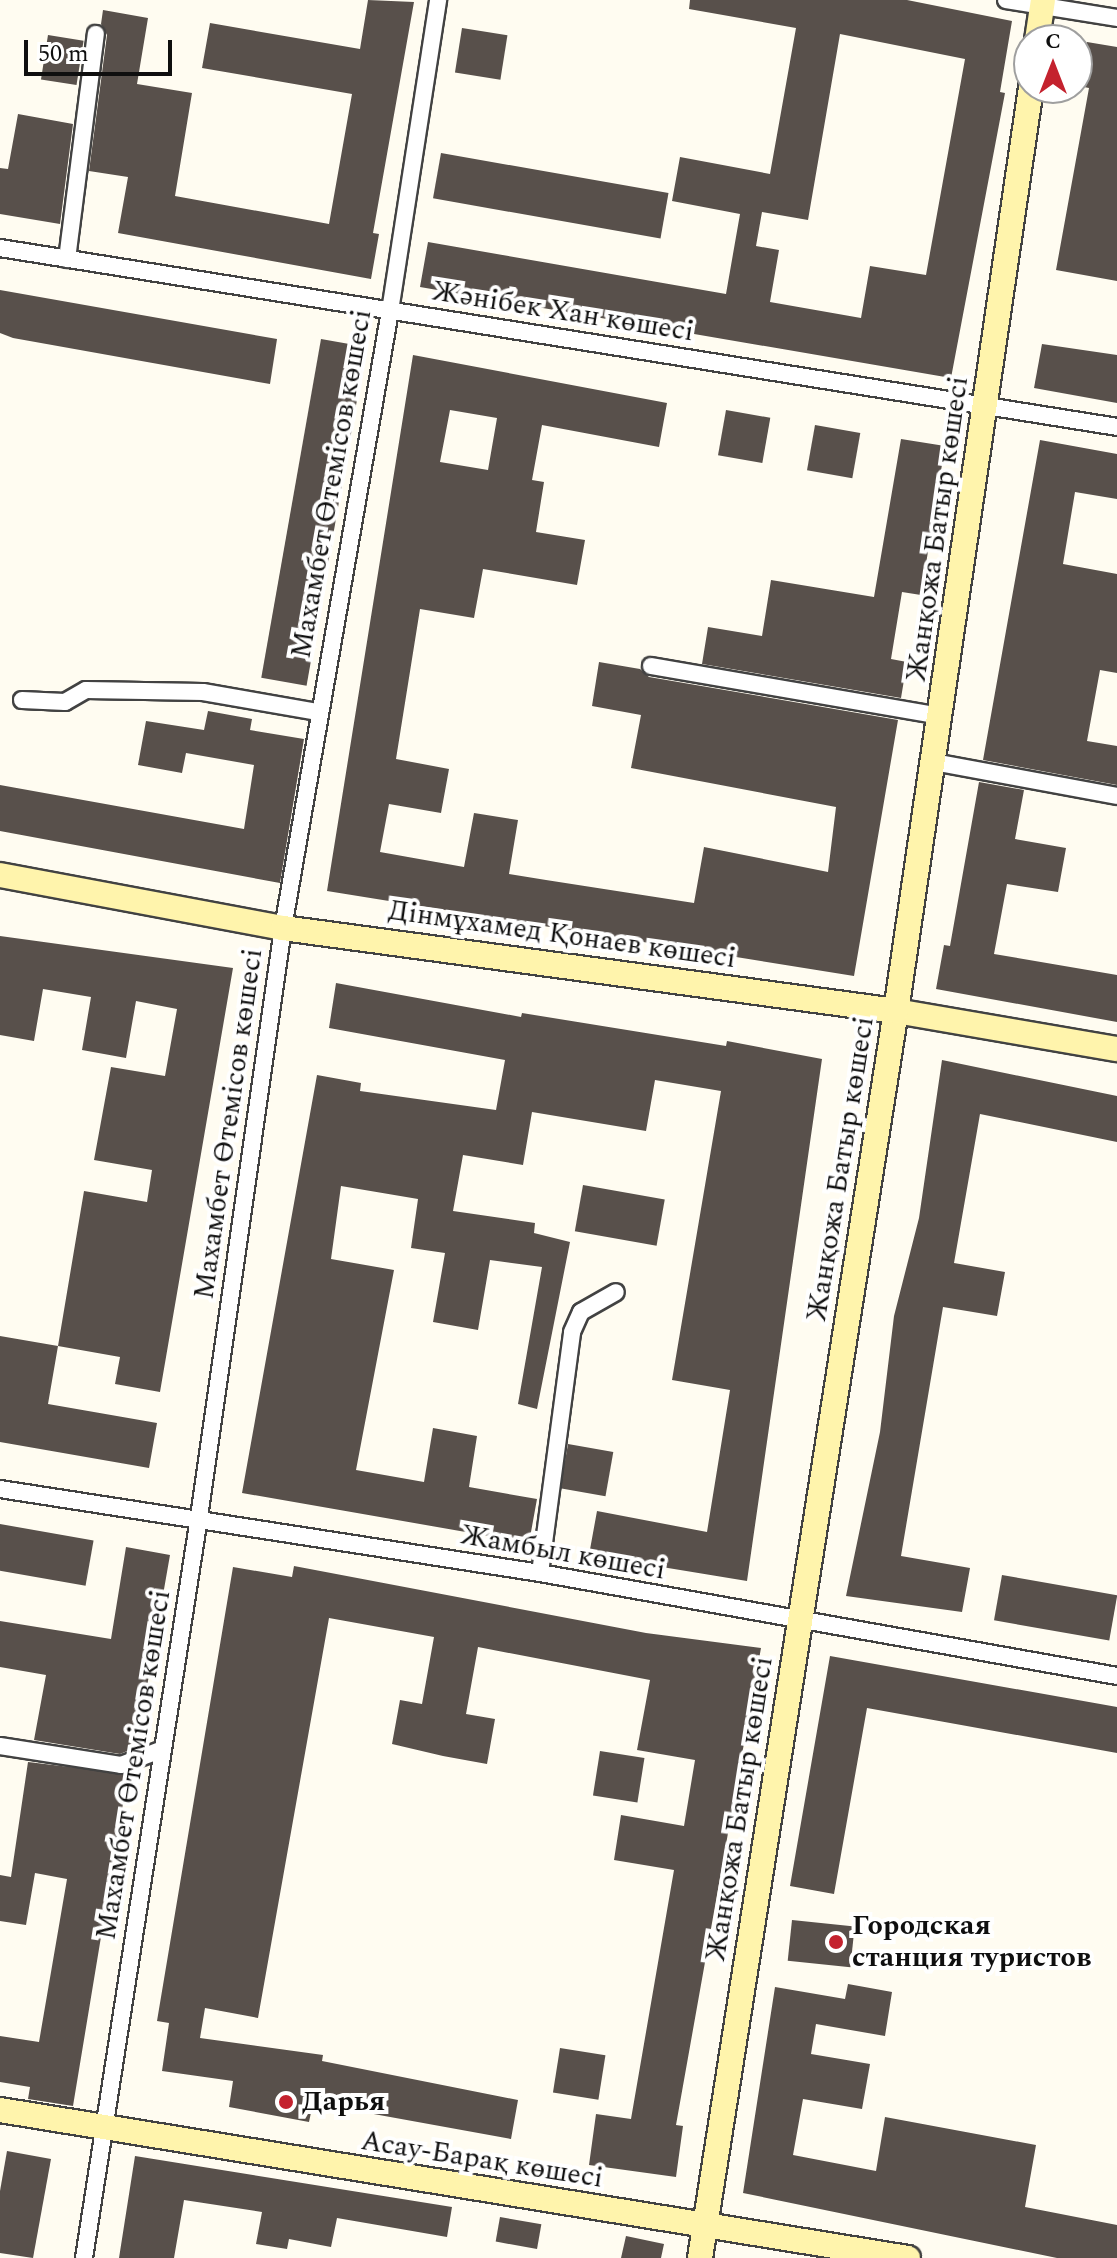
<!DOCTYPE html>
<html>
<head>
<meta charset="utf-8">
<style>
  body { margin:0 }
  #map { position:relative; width:1117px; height:2258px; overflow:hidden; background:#fffcf1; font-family:Spectral,serif }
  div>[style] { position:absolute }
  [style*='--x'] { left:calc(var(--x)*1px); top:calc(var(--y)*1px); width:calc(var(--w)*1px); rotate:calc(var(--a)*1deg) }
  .building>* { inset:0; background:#58504b; transform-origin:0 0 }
  .roads { filter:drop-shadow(2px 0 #424242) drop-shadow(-2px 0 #424242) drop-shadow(0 2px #424242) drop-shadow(0 -2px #424242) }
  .street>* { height:16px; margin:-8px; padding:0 8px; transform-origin:8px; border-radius:8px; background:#fff }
  .secondary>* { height:24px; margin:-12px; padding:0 12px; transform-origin:12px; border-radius:12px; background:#fff4ac }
  .dots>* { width:22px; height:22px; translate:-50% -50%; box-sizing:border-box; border:4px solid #fff; border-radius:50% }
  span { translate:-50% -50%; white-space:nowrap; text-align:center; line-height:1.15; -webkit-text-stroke:8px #fff; paint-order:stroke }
  .street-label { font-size:28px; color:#0f0f0f }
  .poi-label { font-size:28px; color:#0f0f0f; font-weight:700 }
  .left { translate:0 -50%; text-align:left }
  .north { position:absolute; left:1013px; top:24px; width:80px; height:80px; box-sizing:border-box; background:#fff; border:2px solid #9f9f9f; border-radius:50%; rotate:0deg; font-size:22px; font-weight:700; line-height:32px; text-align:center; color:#0f0f0f }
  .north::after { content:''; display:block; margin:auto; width:28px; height:36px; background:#c4222e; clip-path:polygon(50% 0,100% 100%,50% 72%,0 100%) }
  .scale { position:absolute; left:24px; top:40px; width:148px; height:36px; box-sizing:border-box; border:4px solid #0f0f0f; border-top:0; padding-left:10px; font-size:24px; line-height:28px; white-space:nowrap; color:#0f0f0f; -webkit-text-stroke:6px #fff; paint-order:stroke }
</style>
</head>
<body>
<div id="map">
  <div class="building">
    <div style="clip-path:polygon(368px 0,414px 2px,373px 233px,379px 234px,371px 279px,118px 233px,128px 177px,89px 171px,107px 35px,101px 24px,103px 10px,148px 18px,137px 84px,192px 93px,175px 196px,329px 224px,352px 94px,202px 68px,210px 23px,360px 49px)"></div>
    <div style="clip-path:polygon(evenodd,690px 0,907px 0,1012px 21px,1000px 92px,1005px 93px,951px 378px,420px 287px,428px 242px,726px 294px,740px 214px,672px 201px,680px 157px,770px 174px,796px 28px,689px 9px,690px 0,840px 34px,965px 59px,926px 275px,870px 266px,861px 318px,770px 302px,779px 250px,756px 246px,762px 212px,808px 220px,840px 34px)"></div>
    <div style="left:462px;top:28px;width:46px;height:45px;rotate:9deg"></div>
    <div style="left:48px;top:35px;width:36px;height:45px;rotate:9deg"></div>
    <div style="clip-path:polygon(1087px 42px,1117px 47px,1117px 281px,1056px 270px,1089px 88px,1079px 86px)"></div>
    <div style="clip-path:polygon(18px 114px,73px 124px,60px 224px,0 214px,0 168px,8px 169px)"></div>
    <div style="left:441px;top:153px;width:231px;height:46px;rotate:10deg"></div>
    <div style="clip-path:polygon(0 290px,277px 339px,270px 384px,13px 338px,0 333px)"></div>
    <div style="left:321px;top:339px;width:46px;height:344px;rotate:10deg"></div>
    <div style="clip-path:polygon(1042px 344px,1117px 355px,1117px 403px,1034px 388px)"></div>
    <div style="clip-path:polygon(evenodd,413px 355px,667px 403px,659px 447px,542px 425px,532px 480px,544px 482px,536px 532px,585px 540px,577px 585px,483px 569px,474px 618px,420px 609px,396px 759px,449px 769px,441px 813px,389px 804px,380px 852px,464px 867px,474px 813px,518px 820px,509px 874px,546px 880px,694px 903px,704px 847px,828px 872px,836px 807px,631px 768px,641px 715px,592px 706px,599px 662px,640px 669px,649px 677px,898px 720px,854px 976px,327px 891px,413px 355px,450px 410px,497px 418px,488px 470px,440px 462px,450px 410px)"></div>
    <div style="left:726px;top:410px;width:45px;height:46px;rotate:10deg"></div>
    <div style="left:815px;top:425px;width:46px;height:46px;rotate:10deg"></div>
    <div style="clip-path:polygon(901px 439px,945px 446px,921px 595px,902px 592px,891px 659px,907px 662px,901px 698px,702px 664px,708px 627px,762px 636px,771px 580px,874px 597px)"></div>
    <div style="clip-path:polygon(1040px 440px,1117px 454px,1117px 499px,1075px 492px,1063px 564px,1117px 574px,1117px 673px,1100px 670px,1087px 741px,1117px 746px,1117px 785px,983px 760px)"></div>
    <div style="clip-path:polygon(208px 711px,252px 719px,250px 730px,304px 739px,280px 883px,0 831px,0 785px,244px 829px,254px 765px,186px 753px,182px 773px,138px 765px,146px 721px,204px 730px)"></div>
    <div style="clip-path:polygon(979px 782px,1024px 790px,1015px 839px,1066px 848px,1058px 892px,1007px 884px,994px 954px,1117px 975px,1117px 1022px,936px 989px,944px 945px,950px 946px)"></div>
    <div style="clip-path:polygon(0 936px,233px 968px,160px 1392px,115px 1384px,120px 1357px,58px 1346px,84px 1191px,147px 1202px,152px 1170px,94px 1160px,111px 1067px,165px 1076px,177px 1009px,136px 1001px,126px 1058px,82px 1050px,91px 997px,43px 989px,34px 1041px,0 1035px)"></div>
    <div style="clip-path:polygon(336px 983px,521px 1017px,522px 1013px,726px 1046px,727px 1041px,822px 1059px,747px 1581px,589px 1555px,597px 1511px,707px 1532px,730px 1390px,672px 1380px,721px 1091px,655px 1080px,646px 1131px,532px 1112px,523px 1165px,463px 1155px,453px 1211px,535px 1223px,534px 1233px,570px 1242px,537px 1409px,518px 1404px,542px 1267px,490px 1260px,478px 1330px,433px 1322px,445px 1253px,411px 1248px,418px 1199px,341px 1186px,331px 1259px,394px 1270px,356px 1470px,424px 1482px,433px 1428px,477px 1436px,469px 1487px,537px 1499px,529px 1543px,242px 1493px,317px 1075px,361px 1083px,360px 1091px,496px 1110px,505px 1060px,329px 1028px)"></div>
    <div style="clip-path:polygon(942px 1060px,1117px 1096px,1117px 1142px,980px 1114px,954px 1263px,1005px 1272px,997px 1316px,943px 1307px,901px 1556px,970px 1568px,962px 1612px,846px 1596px,880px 1432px,894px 1316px,919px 1218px)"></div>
    <div style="left:583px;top:1185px;width:83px;height:47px;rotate:10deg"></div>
    <div style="clip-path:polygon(0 1336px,58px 1346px,48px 1404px,157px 1423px,149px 1468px,0 1442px)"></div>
    <div style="left:568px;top:1444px;width:46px;height:45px;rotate:10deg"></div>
    <div style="left:0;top:1524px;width:95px;height:46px;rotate:10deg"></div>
    <div style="clip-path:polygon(126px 1547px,170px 1555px,138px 1738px,134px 1737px,132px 1749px,120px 1754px,34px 1740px,46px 1675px,0 1667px,0 1621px,111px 1639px)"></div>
    <div style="clip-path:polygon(294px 1566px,646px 1633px,761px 1648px,676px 2125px,683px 2126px,676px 2177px,589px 2165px,596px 2114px,631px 2119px,674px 1870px,614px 1860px,621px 1815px,684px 1826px,695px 1760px,637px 1750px,650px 1680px,478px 1647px,466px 1714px,495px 1719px,487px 1764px,443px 1756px,392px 1744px,400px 1700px,422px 1704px,434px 1637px,329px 1618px,258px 2018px,205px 2008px,200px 2038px,323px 2055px,322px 2061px,518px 2100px,511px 2139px,313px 2103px,309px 2122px,229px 2107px,233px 2081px,162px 2071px,169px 2023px,157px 2021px,233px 1567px,292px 1577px)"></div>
    <div style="left:1002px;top:1575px;width:117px;height:46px;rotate:10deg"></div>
    <div style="clip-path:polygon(830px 1656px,1117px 1707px,1117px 1753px,867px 1708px,834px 1894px,790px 1886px)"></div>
    <div style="left:600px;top:1751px;width:45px;height:45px;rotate:9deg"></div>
    <div style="clip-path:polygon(28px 1762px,128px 1774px,73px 2106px,28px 2099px,30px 2087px,0 2082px,0 2036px,39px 2042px,67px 1879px,35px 1873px,26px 1925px,0 1921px,0 1875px,11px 1877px)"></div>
    <div style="left:792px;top:1920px;width:63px;height:41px;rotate:6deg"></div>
    <div style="clip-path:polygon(848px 1984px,892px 1992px,885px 2036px,816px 2024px,811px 2054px,870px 2064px,862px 2109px,803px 2099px,793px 2155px,876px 2171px,885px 2117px,1036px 2145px,1025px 2207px,1117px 2225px,1117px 2258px,1057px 2258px,743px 2193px,775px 1987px,845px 1999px)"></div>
    <div style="left:560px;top:2048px;width:46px;height:45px;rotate:9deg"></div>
    <div style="clip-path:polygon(7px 2151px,51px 2159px,33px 2258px,0 2253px,0 2191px)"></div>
    <div style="clip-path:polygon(135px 2156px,452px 2207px,447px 2237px,337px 2218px,331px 2247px,289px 2239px,287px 2249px,256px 2244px,262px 2212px,184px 2200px,174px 2258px,119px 2258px)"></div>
    <div style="left:500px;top:2217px;width:42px;height:25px;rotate:10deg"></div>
    <div style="clip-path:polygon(626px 2236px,664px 2244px,661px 2258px,621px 2258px)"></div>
  </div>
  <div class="roads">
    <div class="street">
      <div style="--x:1006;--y:0;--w:112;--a:9.2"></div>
      <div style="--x:0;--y:248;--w:1131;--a:9.1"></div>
      <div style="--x:67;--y:259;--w:227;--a:-82.7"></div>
      <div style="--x:651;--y:666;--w:294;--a:9.8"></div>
      <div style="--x:22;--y:700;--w:43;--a:2.7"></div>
      <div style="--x:65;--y:702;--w:24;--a:-30"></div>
      <div style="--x:86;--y:690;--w:117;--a:1"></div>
      <div style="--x:203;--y:692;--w:117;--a:9.9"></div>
      <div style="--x:934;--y:762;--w:186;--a:10.5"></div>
      <div style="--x:0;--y:1489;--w:546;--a:8.84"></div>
      <div style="--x:540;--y:1573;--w:586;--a:10.12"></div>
      <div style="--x:540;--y:1573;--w:243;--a:-82.4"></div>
      <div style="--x:572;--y:1332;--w:22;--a:-66"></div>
      <div style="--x:581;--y:1312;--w:40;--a:-29.7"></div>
      <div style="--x:0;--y:1746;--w:122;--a:8.9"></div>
      <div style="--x:121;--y:1765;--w:45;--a:-20.9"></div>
      <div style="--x:84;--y:2258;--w:743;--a:-81.17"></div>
      <div style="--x:198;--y:1524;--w:602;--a:-81.88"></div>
      <div style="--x:283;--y:928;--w:626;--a:-80.16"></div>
      <div style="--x:390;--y:311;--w:315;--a:-81.2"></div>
    </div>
    <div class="secondary">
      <div style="--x:1037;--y:40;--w:40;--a:-81.5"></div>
      <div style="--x:0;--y:875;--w:288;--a:10.6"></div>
      <div style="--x:283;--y:928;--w:619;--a:7.71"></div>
      <div style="--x:896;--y:1011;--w:224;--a:9.8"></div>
      <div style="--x:0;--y:2110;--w:920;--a:9.26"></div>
      <div style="--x:700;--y:2258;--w:1262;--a:-81.07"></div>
      <div style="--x:896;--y:1011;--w:933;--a:-81.68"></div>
    </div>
  </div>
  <div class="dots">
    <div style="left:836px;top:1942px;background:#c4222e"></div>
    <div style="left:286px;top:2102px;background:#c4222e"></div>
  </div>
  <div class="street-label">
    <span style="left:563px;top:312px;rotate:9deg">Жәнібек Хан көшесі</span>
    <span style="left:332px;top:484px;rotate:-80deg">Махамбет Өтемісов көшесі</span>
    <span style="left:938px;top:529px;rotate:-82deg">Жанқожа Батыр көшесі</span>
    <span style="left:562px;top:935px;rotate:8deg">Дінмұхамед Қонаев көшесі</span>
    <span style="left:229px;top:1124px;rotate:-82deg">Махамбет Өтемісов көшесі</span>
    <span style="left:841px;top:1169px;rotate:-81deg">Жанқожа Батыр көшесі</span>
    <span style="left:563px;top:1553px;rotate:10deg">Жамбыл көшесі</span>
    <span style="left:134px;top:1765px;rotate:-81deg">Махамбет Өтемісов көшесі</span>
    <span style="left:740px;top:1809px;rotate:-81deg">Жанқожа Батыр көшесі</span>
    <span style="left:482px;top:2160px;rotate:9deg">Асау-Барақ көшесі</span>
  </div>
  <div class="poi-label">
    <span class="left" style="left:852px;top:1942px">Городская<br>станция туристов</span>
    <span class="left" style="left:302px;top:2102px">Дарья</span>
  </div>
  <div class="north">С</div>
  <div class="scale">50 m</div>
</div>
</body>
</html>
